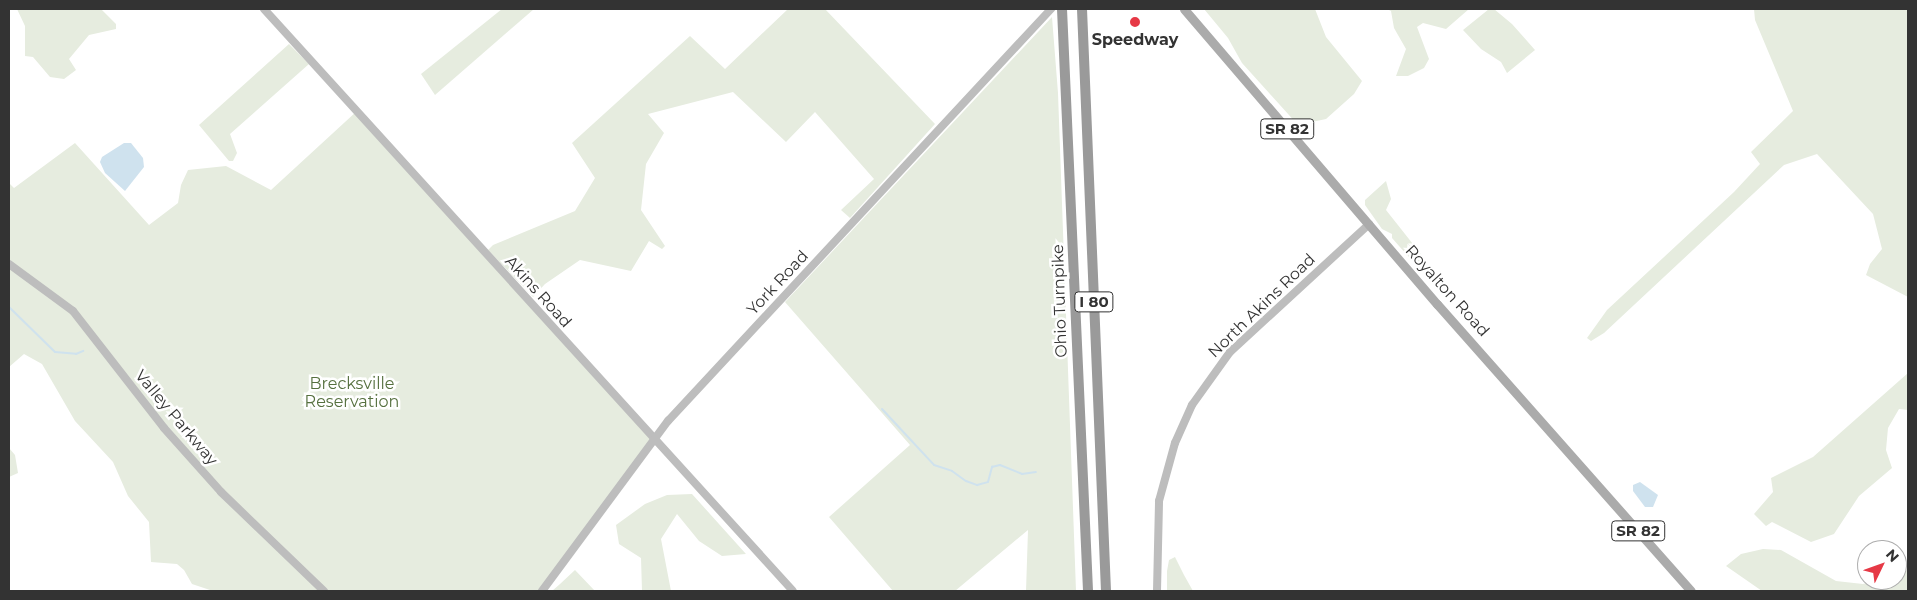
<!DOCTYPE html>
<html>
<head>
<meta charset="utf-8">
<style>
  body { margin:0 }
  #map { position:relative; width:1917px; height:600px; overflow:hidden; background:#fff; font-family:Montserrat,sans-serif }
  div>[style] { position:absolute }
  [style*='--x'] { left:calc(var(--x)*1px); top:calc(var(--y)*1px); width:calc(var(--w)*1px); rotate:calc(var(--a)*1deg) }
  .green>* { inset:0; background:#e6ecdf }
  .water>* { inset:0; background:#cfe2ee }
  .stream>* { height:2px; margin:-1px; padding:0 1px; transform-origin:1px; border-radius:1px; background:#cfe2ee }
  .secondary>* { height:8px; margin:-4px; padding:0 4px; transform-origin:4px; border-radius:4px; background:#bdbdbd }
  .primary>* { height:9px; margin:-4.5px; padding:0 4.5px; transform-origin:4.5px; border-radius:4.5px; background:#ababab }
  .highway>* { height:10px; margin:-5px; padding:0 5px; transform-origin:5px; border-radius:5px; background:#9a9a9a }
  .dots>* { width:14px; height:14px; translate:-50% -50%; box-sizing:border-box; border:2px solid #fff; border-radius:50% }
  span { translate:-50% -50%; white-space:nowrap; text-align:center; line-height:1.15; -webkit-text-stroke:5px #fff; paint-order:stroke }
  .shield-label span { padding:1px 4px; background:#fff; border:1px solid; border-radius:4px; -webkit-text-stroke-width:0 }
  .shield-label { font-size:15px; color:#333; font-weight:700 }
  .poi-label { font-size:16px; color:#333; font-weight:700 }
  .street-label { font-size:16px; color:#333 }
  .park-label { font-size:16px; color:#56703f }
  .frame { position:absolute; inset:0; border:10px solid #333; pointer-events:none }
  .north { position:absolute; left:1857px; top:540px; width:50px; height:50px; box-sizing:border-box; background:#fff; border:1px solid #adadad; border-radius:50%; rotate:48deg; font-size:14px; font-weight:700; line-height:20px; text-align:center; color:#333 }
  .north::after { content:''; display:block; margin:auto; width:18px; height:22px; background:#e63946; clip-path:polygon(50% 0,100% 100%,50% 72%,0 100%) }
</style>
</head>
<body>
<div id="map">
  <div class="green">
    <div style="clip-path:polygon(17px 9px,101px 9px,116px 24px,116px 29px,89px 35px,69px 59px,76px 70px,64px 79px,50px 77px,33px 57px,25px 56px,25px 26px)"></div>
    <div style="clip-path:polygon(502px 9px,534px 9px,435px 95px,421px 74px)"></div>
    <div style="clip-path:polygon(788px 9px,825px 9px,935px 124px,850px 218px,841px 210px,874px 179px,815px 112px,786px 142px,733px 92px,648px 114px,664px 133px,646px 164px,641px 210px,665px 246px,662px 249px,649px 241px,631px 271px,580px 260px,545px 284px,533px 297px,488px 250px,493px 245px,575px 211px,595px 178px,572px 143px,690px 36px,725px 69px)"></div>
    <div style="clip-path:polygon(1204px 9px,1315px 9px,1326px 37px,1362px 81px,1354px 94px,1326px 119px,1298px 125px,1242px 63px,1228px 38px)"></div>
    <div style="clip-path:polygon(1387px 9px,1469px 9px,1446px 29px,1423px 23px,1417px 27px,1429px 59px,1424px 68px,1408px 76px,1396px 76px,1406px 49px,1394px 28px,1391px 11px)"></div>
    <div style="clip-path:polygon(1489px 9px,1494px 9px,1512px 24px,1535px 50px,1507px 73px,1501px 62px,1481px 49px,1463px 30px)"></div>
    <div style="clip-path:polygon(1754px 9px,1908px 9px,1908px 297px,1866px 275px,1870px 264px,1882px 249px,1873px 214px,1817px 154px,1784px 165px,1604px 333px,1591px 341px,1587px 338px,1607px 310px,1734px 192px,1760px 164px,1751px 152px,1793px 111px,1755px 20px)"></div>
    <div style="clip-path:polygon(1052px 17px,1058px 93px,1076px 591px,1026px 591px,1028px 530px,955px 591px,893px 591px,829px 517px,910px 445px,785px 302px)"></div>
    <div style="clip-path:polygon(289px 44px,309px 64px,230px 134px,237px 153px,233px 161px,229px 161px,199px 125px)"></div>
    <div style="clip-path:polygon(357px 111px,653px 438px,544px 591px,213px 591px,192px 584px,184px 570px,177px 564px,151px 562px,149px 522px,128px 496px,113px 462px,75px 421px,42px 364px,24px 354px,9px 367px,9px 183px,14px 188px,75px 143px,149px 225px,178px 203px,181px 185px,188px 170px,226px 166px,271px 190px)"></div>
    <div style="clip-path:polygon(1386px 181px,1391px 199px,1386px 210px,1424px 258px,1429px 276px,1421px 271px,1392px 238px,1392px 234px,1382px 229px,1365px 205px,1365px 200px)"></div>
    <div style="clip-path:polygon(1908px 373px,1908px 410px,1899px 409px,1888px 428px,1886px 450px,1892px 468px,1859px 496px,1834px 534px,1811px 542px,1772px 522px,1766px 526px,1754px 514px,1773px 492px,1771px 478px,1813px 457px)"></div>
    <div style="clip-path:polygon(9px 448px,15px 455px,18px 473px,9px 477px)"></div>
    <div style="clip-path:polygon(692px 494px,746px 554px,722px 556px,699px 541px,677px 514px,661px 539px,671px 591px,642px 591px,641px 558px,619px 544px,616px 525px,645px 504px,667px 495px)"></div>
    <div style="clip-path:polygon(1763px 549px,1781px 550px,1836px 581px,1863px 584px,1875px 580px,1897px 580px,1897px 573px,1908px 570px,1908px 591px,1762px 591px,1726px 566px,1741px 554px)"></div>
    <div style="clip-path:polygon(1175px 557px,1184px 575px,1193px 591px,1167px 591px,1167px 571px,1169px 560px)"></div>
    <div style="clip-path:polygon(575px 570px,595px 591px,552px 591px,560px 584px)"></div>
  </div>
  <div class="water">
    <div style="clip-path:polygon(124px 143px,131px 143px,143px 158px,144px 167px,125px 191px,105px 173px,100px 162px,102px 157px)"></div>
    <div style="clip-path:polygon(1640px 482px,1658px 495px,1653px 507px,1645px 507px,1633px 491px,1633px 485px)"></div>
  </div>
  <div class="stream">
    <div style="--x:9;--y:307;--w:64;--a:44.4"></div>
    <div style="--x:55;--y:352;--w:21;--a:5"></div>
    <div style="--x:76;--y:354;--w:8;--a:-23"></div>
    <div style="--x:882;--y:409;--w:76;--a:47.1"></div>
    <div style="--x:934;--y:465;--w:19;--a:18"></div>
    <div style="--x:952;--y:471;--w:17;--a:36"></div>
    <div style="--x:966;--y:481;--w:12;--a:20"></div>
    <div style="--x:977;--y:485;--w:11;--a:-15"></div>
    <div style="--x:988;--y:482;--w:16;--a:-75"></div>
    <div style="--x:992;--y:467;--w:8;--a:-14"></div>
    <div style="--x:1000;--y:465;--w:24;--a:22"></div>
    <div style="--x:1022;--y:474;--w:14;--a:-8"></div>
  </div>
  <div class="secondary">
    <div style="--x:264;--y:9;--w:786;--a:47.73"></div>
    <div style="--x:9;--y:264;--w:79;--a:36.3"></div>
    <div style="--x:73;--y:311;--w:148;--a:52.1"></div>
    <div style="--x:164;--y:428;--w:86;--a:48.3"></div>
    <div style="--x:221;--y:492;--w:143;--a:43.9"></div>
    <div style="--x:542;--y:591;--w:212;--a:-53.5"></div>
    <div style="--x:668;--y:421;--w:563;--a:-47.09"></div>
    <div style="--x:1157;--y:591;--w:90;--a:-88.7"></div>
    <div style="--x:1159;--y:501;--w:60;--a:-74.6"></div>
    <div style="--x:1175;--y:443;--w:42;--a:-65.9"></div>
    <div style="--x:1192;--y:405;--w:65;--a:-54.4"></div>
    <div style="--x:1230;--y:352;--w:189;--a:-42.6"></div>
  </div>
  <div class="primary">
    <div style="--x:1184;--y:9;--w:389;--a:49.4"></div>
    <div style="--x:1437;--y:304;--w:383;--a:48.5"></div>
  </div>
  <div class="highway">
    <div style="--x:1062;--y:9;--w:583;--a:87.44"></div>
    <div style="--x:1082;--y:9;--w:582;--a:87.64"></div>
  </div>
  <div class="dots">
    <div style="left:1135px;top:22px;background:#e63946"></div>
  </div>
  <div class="shield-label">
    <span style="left:1287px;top:129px">SR 82</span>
    <span style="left:1094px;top:302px">I 80</span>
    <span style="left:1638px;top:531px">SR 82</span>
  </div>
  <div class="poi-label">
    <span style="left:1135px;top:40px">Speedway</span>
  </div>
  <div class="street-label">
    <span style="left:778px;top:283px;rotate:-47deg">York Road</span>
    <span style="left:1447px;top:291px;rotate:48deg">Royalton Road</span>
    <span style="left:538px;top:292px;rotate:48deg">Akins Road</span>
    <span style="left:1060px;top:301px;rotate:-92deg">Ohio Turnpike</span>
    <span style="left:1262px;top:306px;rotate:-44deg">North Akins Road</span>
    <span style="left:176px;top:418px;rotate:50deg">Valley Parkway</span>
  </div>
  <div class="park-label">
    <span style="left:352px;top:393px">Brecksville<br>Reservation</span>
  </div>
  <div class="frame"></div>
  <div class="north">N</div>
</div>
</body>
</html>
